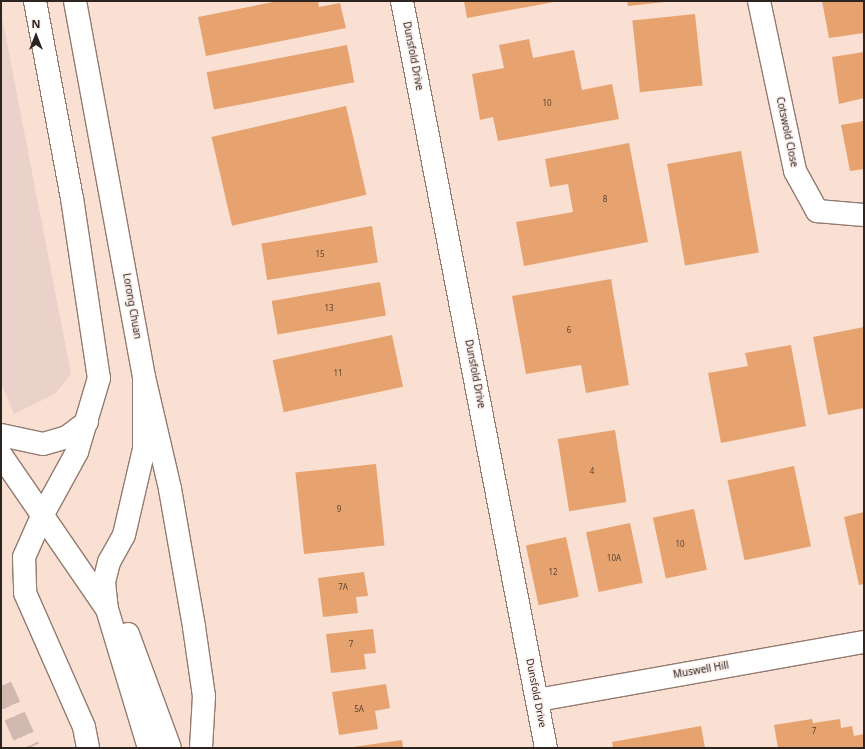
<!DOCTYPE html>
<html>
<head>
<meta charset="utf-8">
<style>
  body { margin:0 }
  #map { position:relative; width:865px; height:749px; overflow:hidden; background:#fadfd3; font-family:"Noto Sans",sans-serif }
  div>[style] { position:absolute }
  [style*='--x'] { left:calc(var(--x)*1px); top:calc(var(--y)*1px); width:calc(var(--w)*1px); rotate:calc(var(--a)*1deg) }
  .education>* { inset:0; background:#ead2ca }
  .building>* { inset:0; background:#e6a36f; transform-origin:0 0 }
  .highway-tunnel>* { height:22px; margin-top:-11px; transform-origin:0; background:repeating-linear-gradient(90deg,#d1b9af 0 22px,transparent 0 33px) }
  .roads { filter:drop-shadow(1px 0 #937b70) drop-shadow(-1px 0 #937b70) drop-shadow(0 1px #937b70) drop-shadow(0 -1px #937b70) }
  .street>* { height:22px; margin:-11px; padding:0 11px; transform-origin:11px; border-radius:11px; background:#fff }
  .secondary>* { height:22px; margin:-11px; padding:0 11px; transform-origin:11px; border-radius:11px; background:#fff }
  .highway>* { height:22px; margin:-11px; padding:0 11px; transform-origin:11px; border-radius:11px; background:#fff }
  span { translate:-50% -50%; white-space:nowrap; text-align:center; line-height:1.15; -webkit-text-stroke:3px #fbf0eb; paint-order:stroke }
  .number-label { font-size:8px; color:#5b4333 }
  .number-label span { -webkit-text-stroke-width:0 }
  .street-label { font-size:10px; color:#2d231f }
  .frame { position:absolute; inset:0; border:2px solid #2d231f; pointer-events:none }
  .north { position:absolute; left:16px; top:16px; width:40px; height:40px; -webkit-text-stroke:3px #fbf0eb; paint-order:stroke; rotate:0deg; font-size:11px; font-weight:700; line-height:16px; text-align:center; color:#2d231f }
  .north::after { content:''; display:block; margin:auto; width:14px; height:18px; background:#2d231f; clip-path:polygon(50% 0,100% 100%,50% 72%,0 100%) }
</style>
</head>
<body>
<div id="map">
  <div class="education">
    <div style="clip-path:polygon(1px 12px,71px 374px,55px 394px,14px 414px,1px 383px)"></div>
  </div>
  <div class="building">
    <div style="clip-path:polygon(278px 1px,318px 1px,319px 7px,340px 3px,346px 28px,206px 56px,198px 17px)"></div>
    <div style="clip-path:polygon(464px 1px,554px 1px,554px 2px,467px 18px)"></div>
    <div style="clip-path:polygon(627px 1px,665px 1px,665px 2px,628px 6px)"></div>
    <div style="clip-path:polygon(822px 1px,864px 1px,864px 33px,829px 38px)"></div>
    <div style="left:695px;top:14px;width:72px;height:63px;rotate:84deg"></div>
    <div style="clip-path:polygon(529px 39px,533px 58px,574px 50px,582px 90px,612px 84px,619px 119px,498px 141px,493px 117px,480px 120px,472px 74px,504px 68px,499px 45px)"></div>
    <div style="left:347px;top:45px;width:38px;height:143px;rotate:79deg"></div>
    <div style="clip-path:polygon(864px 52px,864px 98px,839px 104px,832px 57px)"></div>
    <div style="left:346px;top:106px;width:91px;height:138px;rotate:77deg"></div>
    <div style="clip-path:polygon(864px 121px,864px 169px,850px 171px,841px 125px)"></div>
    <div style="clip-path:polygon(629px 143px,648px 242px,524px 266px,516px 222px,573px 212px,568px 184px,550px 187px,545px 159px)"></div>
    <div style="left:741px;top:151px;width:103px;height:75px;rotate:80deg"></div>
    <div style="left:372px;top:226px;width:37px;height:112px;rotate:81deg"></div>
    <div style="clip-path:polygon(611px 279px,629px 385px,586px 393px,581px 365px,526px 374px,512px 296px)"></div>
    <div style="left:380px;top:282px;width:34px;height:110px;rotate:80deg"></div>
    <div style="clip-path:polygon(864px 327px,864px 408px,828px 415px,813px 337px)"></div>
    <div style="left:392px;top:335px;width:53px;height:122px;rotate:78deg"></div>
    <div style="clip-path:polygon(791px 345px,806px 426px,721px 443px,708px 373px,748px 366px,745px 353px)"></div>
    <div style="left:615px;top:430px;width:73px;height:58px;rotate:81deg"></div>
    <div style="left:376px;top:464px;width:82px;height:81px;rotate:84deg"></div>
    <div style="left:794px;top:466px;width:82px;height:68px;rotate:78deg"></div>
    <div style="left:694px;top:509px;width:62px;height:42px;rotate:78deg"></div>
    <div style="clip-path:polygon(864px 512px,864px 584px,859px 585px,844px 517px)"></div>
    <div style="left:630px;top:523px;width:61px;height:45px;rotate:78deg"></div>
    <div style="left:566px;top:537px;width:61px;height:41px;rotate:78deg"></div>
    <div style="clip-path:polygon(364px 572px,368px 596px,356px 597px,358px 613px,323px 617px,318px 578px)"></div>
    <div style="clip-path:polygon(373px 629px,376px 653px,364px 654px,366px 669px,331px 673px,326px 634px)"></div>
    <div style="clip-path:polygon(386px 684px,390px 708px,375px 711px,378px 729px,339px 735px,332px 692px)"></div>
    <div style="clip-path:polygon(812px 719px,813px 723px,840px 719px,841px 728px,852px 726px,854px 736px,864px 734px,864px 748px,778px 748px,774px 725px)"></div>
    <div style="clip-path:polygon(701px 726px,705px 748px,613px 748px,612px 742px)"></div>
    <div style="clip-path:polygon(402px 740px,403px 748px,353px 748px,353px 747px)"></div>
  </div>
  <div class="highway-tunnel">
    <div style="--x:1;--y:686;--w:68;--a:65.7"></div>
  </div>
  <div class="roads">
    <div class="street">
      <div style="--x:402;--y:1;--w:761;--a:79.09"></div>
      <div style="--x:759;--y:1;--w:174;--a:78"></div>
      <div style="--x:795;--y:171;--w:46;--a:61.2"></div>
      <div style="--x:817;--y:211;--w:47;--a:4.9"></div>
      <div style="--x:538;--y:700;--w:331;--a:-10.1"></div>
    </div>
    <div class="secondary">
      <div style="--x:35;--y:1;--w:200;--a:79.4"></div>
      <div style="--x:72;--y:198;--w:182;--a:81.5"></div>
      <div style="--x:99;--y:378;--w:77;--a:106.6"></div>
      <div style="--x:77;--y:452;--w:71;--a:118.7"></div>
      <div style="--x:75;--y:1;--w:382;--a:79.6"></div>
      <div style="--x:144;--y:377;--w:72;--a:90"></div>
      <div style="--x:144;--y:449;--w:88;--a:103.1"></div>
      <div style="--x:124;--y:535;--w:31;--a:119"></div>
      <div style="--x:109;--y:562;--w:21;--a:104"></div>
      <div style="--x:104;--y:582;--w:27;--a:84"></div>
    </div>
    <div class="highway">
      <div style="--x:144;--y:377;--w:115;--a:76.9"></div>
      <div style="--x:170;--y:489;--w:140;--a:80.1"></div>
      <div style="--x:194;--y:627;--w:70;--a:81.8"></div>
      <div style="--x:204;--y:696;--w:52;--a:93.3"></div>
      <div style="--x:1;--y:435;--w:43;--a:12.1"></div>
      <div style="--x:43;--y:444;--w:25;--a:-16"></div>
      <div style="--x:67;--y:437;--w:25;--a:-37"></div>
      <div style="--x:1;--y:455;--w:187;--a:55.5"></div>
      <div style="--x:107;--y:609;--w:145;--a:73.2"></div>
      <div style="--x:43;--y:514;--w:47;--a:113.8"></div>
      <div style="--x:24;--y:557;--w:36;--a:88"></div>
      <div style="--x:25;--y:593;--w:146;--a:66.2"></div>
      <div style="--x:84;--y:727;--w:21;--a:79"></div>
      <div style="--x:128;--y:634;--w:121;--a:69.8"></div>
    </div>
  </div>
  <div class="number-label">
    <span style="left:547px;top:103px">10</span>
    <span style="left:605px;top:199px">8</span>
    <span style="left:320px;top:254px">15</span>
    <span style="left:329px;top:308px">13</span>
    <span style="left:569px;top:330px">6</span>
    <span style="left:338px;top:373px">11</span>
    <span style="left:592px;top:471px">4</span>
    <span style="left:339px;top:509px">9</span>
    <span style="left:680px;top:544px">10</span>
    <span style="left:614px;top:558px">10A</span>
    <span style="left:553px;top:572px">12</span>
    <span style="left:343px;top:587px">7A</span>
    <span style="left:351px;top:644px">7</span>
    <span style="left:359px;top:709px">5A</span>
    <span style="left:814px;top:731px">7</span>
  </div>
  <div class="street-label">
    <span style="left:413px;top:56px;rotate:79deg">Dunsfold Drive</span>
    <span style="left:787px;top:132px;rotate:78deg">Cotswold Close</span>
    <span style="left:132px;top:306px;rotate:80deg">Lorong Chuan</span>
    <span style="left:475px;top:374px;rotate:79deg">Dunsfold Drive</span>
    <span style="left:701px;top:670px;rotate:-10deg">Muswell Hill</span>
    <span style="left:536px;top:693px;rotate:79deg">Dunsfold Drive</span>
  </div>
  <div class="frame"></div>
  <div class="north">N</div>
</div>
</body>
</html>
